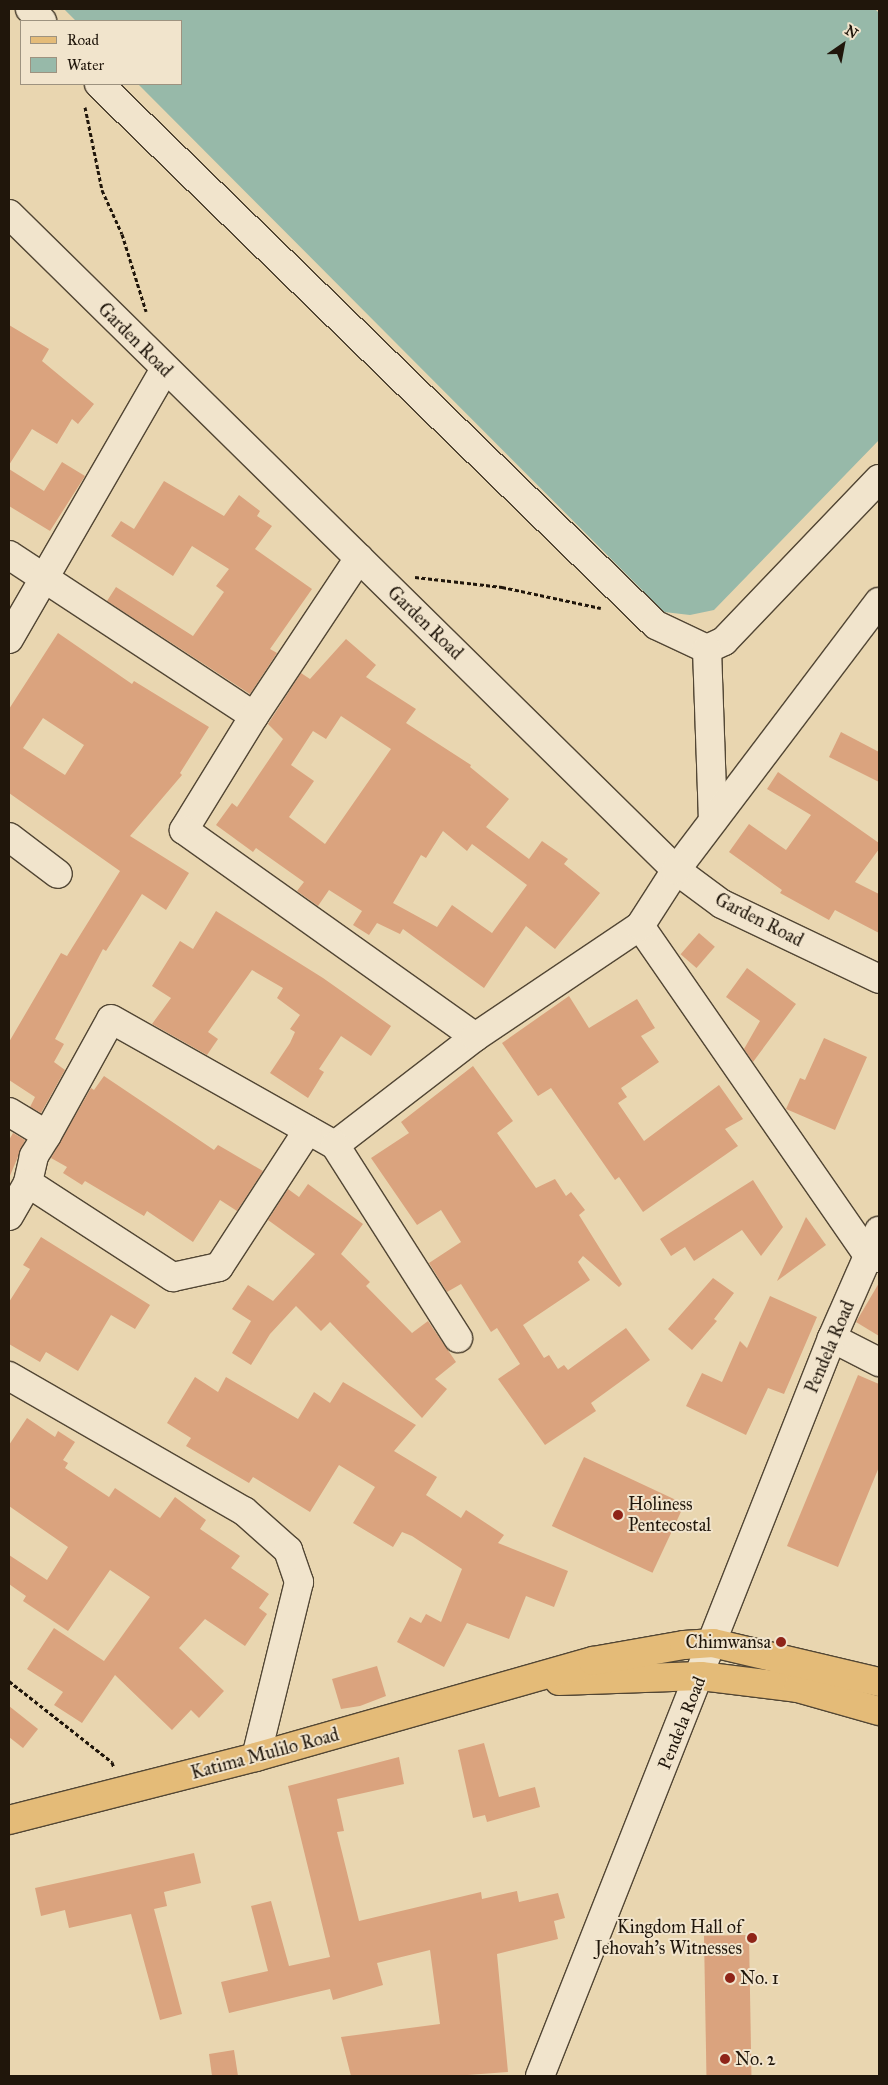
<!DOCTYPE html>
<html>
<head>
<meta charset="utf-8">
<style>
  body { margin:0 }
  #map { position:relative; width:888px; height:2085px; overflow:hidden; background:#e9d6b0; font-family:"IM FELL Great Primer",serif }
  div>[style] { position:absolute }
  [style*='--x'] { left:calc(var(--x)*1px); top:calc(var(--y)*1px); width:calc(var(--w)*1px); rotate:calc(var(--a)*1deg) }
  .water>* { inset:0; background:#97b9a9 }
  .building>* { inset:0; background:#daa37e; transform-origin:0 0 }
  .path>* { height:3px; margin-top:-1.5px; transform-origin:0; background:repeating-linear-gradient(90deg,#20160b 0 4px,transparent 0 6.5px) }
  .roads { filter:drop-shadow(1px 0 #524634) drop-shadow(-1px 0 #524634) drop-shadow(0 1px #524634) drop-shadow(0 -1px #524634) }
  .minor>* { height:28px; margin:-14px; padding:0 14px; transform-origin:14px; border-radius:14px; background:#f1e4cc }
  .major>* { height:28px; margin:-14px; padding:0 14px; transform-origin:14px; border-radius:14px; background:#e4bb78 }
  .dots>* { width:14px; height:14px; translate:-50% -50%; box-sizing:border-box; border:2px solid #f1e4cc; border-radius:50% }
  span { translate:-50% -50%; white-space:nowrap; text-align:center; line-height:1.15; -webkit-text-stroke:4px #f1e4cc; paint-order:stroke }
  .street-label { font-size:18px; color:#20160b }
  .poi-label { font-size:18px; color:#20160b }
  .left { translate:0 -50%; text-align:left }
  .right { translate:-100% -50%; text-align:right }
  .frame { position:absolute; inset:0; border:10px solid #20160b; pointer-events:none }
  .legend { position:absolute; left:20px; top:20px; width:162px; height:65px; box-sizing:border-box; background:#f1e4cc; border:1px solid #9d927f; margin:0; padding:6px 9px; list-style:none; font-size:15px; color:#20160b }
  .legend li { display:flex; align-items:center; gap:10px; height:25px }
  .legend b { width:25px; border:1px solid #9d927f }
  .north { position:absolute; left:818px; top:20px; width:50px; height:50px; -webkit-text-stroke:4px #f1e4cc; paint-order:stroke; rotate:33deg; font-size:14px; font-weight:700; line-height:20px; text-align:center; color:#20160b }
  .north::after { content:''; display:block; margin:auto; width:18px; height:22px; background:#20160b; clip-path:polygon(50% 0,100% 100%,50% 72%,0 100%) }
</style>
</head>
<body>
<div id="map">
  <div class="water">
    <div style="clip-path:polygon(64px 9px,875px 9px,879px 13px,879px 440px,714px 610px,690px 615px,664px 612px,138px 84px,181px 84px,181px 21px,76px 21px)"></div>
  </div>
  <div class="building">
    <div style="clip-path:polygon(9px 325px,49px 349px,42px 361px,94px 404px,78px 424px,72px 419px,57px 444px,32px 429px,9px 465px)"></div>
    <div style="clip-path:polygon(62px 462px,85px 476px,50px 531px,9px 506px,9px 469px,44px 491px)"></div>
    <div style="clip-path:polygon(164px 481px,224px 516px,239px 495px,260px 511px,257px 516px,272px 526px,255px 549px,312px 589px,270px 649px,277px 653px,250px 694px,107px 601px,116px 587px,193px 636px,224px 592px,216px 586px,229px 569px,192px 546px,173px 576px,111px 536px,121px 521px,134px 529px)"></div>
    <div style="clip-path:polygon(evenodd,58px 633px,132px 684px,134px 681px,209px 727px,180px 773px,182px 775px,130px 836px,189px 873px,166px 910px,142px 894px,106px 951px,103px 949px,55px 1039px,64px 1044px,54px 1062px,65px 1070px,41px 1113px,30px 1107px,35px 1097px,9px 1080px,9px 1042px,61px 953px,67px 956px,120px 871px,9px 793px,9px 709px,58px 633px,43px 718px,84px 745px,65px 775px,23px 748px,43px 718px)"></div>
    <div style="clip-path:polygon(evenodd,346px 639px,376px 665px,366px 677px,416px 709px,406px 723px,471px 765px,470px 767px,509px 799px,486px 827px,529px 859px,542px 841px,568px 859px,564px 864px,600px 893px,555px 949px,526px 926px,484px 988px,403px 929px,400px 934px,377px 923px,369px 935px,353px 925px,362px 911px,329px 890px,318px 906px,297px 891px,304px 882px,256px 848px,253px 852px,216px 825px,232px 803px,237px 807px,283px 739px,268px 724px,301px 673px,310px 679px,346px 639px,341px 716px,391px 749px,325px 844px,289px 817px,314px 781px,291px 765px,313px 731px,326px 739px,341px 716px,346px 639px,443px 831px,467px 851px,472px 844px,527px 885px,492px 933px,452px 905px,437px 927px,393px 903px,421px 855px,426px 858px,443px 831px)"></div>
    <div style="clip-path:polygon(841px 732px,879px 752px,879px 782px,829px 757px)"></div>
    <div style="clip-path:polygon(778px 772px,879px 843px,879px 849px,855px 882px,879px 894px,879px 933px,835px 910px,829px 920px,780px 893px,782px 890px,729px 852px,749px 824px,786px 850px,811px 815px,767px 789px)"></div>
    <div style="clip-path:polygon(216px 911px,323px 978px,391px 1026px,371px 1056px,341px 1036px,319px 1069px,324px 1072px,308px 1098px,270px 1073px,290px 1043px,295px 1032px,290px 1029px,300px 1015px,277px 998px,283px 988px,252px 970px,208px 1032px,218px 1039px,207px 1055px,152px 1024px,171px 998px,152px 986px,180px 941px,193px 949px)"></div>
    <div style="left:699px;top:933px;width:21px;height:28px;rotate:41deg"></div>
    <div style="clip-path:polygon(747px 968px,796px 1004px,753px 1062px,744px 1049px,760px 1021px,726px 997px)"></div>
    <div style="clip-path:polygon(569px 996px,589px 1028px,637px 999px,655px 1028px,641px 1036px,659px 1062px,621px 1088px,627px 1097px,618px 1103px,644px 1141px,719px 1085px,743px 1119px,725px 1129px,738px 1146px,643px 1212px,619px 1177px,615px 1180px,551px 1088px,538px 1096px,502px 1043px)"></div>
    <div style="clip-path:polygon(824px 1038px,867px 1057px,835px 1130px,786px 1109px,800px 1078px,805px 1080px)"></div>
    <div style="clip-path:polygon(473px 1066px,513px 1121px,497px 1133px,536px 1188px,555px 1179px,566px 1196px,571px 1192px,585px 1210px,579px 1215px,622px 1284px,619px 1287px,583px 1256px,578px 1262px,590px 1280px,523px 1325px,544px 1358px,549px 1355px,558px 1369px,564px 1365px,568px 1370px,626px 1328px,650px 1360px,591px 1403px,596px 1411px,545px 1445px,498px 1379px,520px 1364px,497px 1328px,491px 1332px,461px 1284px,447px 1292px,429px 1263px,461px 1242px,441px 1210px,417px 1225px,371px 1158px,409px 1133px,401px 1122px)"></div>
    <div style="clip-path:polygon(104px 1076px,214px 1150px,218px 1145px,263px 1171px,237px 1211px,220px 1200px,193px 1242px,147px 1211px,144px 1216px,85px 1181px,82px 1185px,63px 1173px,67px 1167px,51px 1158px,91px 1088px,94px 1090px)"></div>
    <div style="clip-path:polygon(13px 1133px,25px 1140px,9px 1178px,9px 1140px)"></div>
    <div style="clip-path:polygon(753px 1180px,783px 1227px,761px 1256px,742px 1230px,694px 1261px,685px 1247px,671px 1256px,660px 1239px)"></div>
    <div style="clip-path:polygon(308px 1184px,363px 1224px,341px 1254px,370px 1282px,366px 1286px,412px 1333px,428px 1321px,456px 1362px,435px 1379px,447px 1389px,422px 1418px,330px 1322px,321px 1331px,296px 1306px,270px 1334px,251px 1365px,232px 1353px,251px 1321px,232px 1309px,248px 1285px,273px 1301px,315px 1254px,268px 1220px,288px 1189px,299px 1197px)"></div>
    <div style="clip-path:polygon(806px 1217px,826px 1245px,777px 1281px)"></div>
    <div style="clip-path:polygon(41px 1237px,150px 1305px,135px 1329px,111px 1315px,78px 1371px,46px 1352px,40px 1362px,9px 1344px,9px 1302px,30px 1269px,23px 1265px)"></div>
    <div style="clip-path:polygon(713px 1278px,734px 1293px,714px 1319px,717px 1321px,692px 1350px,668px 1329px)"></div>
    <div style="clip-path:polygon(879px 1283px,879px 1336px,856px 1322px)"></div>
    <div style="clip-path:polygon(770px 1296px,817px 1317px,784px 1394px,768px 1388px,746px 1435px,686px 1406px,702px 1373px,722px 1382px,740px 1341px,747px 1348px)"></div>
    <div style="clip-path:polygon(858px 1375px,879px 1384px,879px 1467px,838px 1567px,787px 1546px)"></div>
    <div style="clip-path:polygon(195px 1377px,218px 1392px,226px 1377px,298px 1419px,314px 1392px,330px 1403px,343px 1382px,416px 1425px,394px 1451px,437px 1477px,426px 1495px,461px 1518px,466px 1510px,504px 1535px,498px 1543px,568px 1571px,554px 1607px,526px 1596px,509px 1639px,467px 1623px,444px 1667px,397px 1642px,410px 1617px,421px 1623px,426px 1614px,441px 1622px,462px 1569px,412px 1536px,402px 1532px,393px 1547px,353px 1523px,375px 1487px,339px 1465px,310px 1512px,253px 1477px,249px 1483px,186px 1446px,191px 1438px,167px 1423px)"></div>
    <div style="clip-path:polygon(27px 1418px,55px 1437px,58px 1431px,75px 1442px,63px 1460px,68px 1463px,65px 1468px,109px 1497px,115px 1488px,160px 1518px,175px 1497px,206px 1520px,200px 1529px,240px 1556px,231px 1568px,269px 1594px,259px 1608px,267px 1614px,245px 1646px,205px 1619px,179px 1648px,224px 1691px,199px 1718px,191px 1710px,172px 1730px,115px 1675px,82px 1723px,54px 1705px,63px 1692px,27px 1669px,54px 1628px,104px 1661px,150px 1597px,110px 1570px,68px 1631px,23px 1601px,26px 1596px,9px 1584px,9px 1555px,47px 1580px,68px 1547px,9px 1506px,9px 1445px)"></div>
    <div style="left:584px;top:1457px;width:111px;height:76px;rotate:25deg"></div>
    <div style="clip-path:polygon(377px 1666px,386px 1696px,360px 1706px,341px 1709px,332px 1679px)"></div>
    <div style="clip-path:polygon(9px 1706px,38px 1729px,23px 1748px,9px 1737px)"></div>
    <div style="clip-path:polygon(484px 1743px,499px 1797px,535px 1787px,540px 1807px,487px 1822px,485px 1815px,473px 1818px,458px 1750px)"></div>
    <div style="clip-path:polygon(399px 1757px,404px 1784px,337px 1799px,344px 1831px,337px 1832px,359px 1921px,481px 1892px,482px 1899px,517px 1891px,519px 1902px,558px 1893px,565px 1918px,554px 1921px,558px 1939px,497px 1954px,508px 2072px,454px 2076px,351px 2076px,341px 2037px,440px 2024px,430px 1950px,377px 1963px,383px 1985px,333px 2000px,330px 1989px,229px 2013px,221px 1982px,268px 1971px,251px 1906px,271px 1901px,289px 1966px,330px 1957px,288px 1786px)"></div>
    <div style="clip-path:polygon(194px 1853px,201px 1883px,164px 1892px,167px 1906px,154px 1909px,182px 2014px,160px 2020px,131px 1914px,69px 1928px,65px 1910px,41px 1916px,35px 1888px)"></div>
    <div style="left:749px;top:1935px;width:141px;height:45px;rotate:89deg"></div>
    <div style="clip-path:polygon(234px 2050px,238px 2076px,212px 2076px,209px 2054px)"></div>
  </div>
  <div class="path">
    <div style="--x:85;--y:107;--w:85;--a:78.4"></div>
    <div style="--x:102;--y:190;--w:48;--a:65.6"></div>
    <div style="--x:122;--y:234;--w:81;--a:72.7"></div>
    <div style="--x:415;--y:577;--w:88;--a:6.6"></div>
    <div style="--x:502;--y:587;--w:101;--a:12"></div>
    <div style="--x:9;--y:1681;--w:131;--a:38.2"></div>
    <div style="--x:112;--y:1762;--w:6;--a:72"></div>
  </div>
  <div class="roads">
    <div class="minor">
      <div style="--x:30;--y:9;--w:17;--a:45"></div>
      <div style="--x:99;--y:84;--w:776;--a:44.17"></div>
      <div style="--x:656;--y:625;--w:56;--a:25.2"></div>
      <div style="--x:707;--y:649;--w:19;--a:-25"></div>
      <div style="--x:724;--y:641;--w:224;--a:-46.3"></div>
      <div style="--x:9;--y:214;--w:936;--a:44.52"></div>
      <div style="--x:676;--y:870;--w:57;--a:36.5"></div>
      <div style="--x:722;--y:904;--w:174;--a:25.5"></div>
      <div style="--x:9;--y:555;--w:293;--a:33.3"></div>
      <div style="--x:359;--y:558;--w:190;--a:123.6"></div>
      <div style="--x:254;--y:716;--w:134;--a:121.6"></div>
      <div style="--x:184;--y:830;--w:357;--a:35.4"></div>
      <div style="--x:9;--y:639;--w:310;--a:-60"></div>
      <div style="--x:707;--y:649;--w:171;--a:88"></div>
      <div style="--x:9;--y:837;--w:61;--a:37.1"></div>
      <div style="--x:640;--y:926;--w:402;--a:55.3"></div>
      <div style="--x:869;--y:1257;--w:10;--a:6"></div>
      <div style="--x:9;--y:1112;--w:44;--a:31.2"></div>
      <div style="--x:47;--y:1135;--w:25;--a:122"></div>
      <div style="--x:34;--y:1156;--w:28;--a:103"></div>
      <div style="--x:47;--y:1135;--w:132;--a:-61.1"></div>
      <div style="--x:111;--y:1019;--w:257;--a:29.4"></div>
      <div style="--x:335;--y:1145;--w:177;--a:-37.6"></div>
      <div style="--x:475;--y:1037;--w:199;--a:-33.9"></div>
      <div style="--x:640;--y:926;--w:67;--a:-57.3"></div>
      <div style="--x:676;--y:870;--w:336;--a:-52.9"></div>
      <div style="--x:335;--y:1145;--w:229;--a:57.5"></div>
      <div style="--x:9;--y:1216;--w:38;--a:-60"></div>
      <div style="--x:28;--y:1183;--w:173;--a:33"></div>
      <div style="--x:173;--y:1277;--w:47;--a:-12.3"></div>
      <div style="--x:219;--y:1267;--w:163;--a:-57"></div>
      <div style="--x:832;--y:1338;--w:53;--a:27.1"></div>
      <div style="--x:9;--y:1376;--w:271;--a:29.9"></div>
      <div style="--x:244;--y:1511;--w:59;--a:41.6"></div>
      <div style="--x:288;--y:1550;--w:34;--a:71"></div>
      <div style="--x:299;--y:1582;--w:180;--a:103.8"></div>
      <div style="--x:540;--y:2076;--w:794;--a:-68.41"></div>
      <div style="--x:832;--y:1338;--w:117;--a:-66.3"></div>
    </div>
    <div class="major">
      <div style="--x:559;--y:1681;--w:142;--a:-2"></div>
      <div style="--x:701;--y:1676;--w:98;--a:7.1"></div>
      <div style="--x:798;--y:1688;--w:84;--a:15.9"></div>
      <div style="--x:9;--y:1820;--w:255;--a:-14.3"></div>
      <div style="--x:256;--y:1757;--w:350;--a:-15.9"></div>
      <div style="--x:593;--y:1661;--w:92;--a:-10"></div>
      <div style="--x:684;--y:1645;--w:29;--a:-4"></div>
      <div style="--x:713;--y:1643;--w:171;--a:13.2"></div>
    </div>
  </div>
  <div class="dots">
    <div style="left:618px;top:1515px;background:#8f2418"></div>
    <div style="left:781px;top:1642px;background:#8f2418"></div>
    <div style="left:752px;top:1938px;background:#8f2418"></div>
    <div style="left:730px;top:1978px;background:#8f2418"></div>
    <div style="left:725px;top:2059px;background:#8f2418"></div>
  </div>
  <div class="street-label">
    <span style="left:135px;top:340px;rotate:45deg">Garden Road</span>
    <span style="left:425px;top:623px;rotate:44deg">Garden Road</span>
    <span style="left:759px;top:920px;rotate:27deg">Garden Road</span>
    <span style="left:830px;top:1347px;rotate:-67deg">Pendela Road</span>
    <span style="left:682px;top:1723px;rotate:-68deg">Pendela Road</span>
    <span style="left:265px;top:1754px;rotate:-15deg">Katima Mulilo Road</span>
  </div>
  <div class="poi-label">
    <span class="left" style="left:628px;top:1515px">Holiness<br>Pentecostal</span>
    <span class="right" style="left:771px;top:1642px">Chimwansa</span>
    <span class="right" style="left:742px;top:1938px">Kingdom Hall of<br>Jehovah's Witnesses</span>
    <span class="left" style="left:740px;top:1978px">No. 1</span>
    <span class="left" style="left:735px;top:2059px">No. 2</span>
  </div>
  <div class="frame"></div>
  <ul class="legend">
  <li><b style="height:6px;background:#e4bb78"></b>Road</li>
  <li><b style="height:14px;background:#97b9a9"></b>Water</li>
  </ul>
  <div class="north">N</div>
</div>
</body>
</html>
